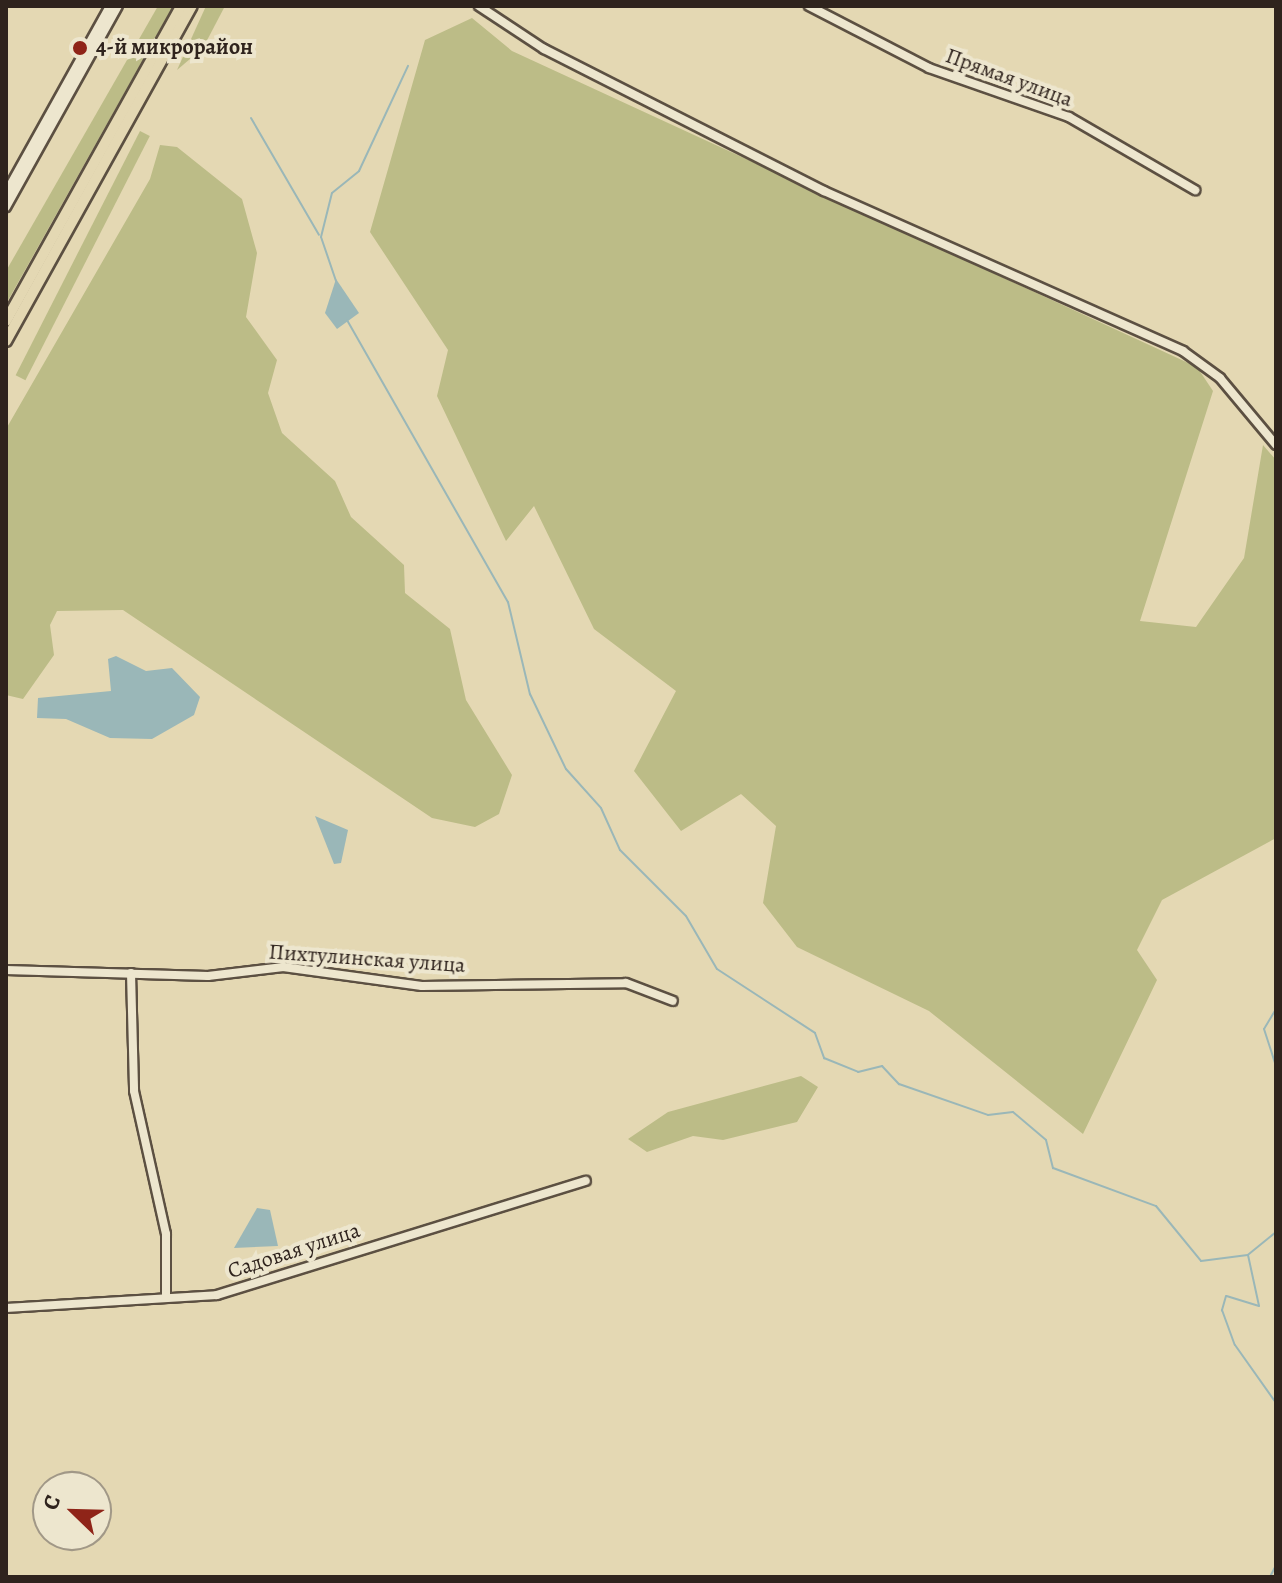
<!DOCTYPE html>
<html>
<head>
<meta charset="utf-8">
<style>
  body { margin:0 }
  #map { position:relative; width:1282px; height:1583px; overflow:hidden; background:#e4d8b3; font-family:Alegreya,serif }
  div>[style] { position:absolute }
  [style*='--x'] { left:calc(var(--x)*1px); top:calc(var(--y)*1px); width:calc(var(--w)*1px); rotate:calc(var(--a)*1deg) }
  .green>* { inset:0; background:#bcbc87; transform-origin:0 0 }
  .water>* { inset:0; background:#9ab7b8 }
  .stream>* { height:2px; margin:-1px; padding:0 1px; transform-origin:1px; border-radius:1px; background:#9ab7b8 }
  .roads { filter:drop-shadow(2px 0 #5c5042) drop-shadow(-2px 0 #5c5042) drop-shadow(0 2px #5c5042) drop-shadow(0 -2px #5c5042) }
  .minor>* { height:8px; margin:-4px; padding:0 4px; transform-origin:4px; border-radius:4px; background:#ede6ce }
  .major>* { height:10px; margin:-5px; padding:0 5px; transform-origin:5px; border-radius:5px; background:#e4d8b3 }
  .dots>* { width:22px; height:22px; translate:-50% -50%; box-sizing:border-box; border:4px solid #ede6ce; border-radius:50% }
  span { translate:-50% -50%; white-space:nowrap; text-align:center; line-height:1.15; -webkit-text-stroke:8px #ede6ce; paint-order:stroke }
  .poi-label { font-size:22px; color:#2f231d; font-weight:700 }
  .left { translate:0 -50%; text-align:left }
  .street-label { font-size:22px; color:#2f231d }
  .frame { position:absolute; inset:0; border:8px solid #2f231d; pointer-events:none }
  .north { position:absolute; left:32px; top:1471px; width:80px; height:80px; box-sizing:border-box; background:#ede6ce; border:2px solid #a19887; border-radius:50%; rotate:293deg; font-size:22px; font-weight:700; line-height:32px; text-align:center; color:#2f231d }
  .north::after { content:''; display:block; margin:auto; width:28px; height:36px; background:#8f2418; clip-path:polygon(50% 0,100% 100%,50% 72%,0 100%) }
</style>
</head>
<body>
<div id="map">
  <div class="green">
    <div style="clip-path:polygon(158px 6px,173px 6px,6px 304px,6px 271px)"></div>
    <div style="clip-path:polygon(206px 6px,225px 6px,203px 48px,177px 70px)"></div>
    <div style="clip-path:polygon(472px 18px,512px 51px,1197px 367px,1213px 391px,1140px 621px,1196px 627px,1244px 558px,1263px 445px,1276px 460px,1276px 838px,1162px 900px,1137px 950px,1157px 980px,1083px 1134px,929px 1011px,797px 947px,763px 903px,776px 826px,741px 794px,681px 831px,634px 771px,676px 691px,594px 629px,534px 506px,506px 541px,437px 396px,448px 350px,370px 232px,425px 40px)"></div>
    <div style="left:140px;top:131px;width:11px;height:274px;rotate:27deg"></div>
    <div style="clip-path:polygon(160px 145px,177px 147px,242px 199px,257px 253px,246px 317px,277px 360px,268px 393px,282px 433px,335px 481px,351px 517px,404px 565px,405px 593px,450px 629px,466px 700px,512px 775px,499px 814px,475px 827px,432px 818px,123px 610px,57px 611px,50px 625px,54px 655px,23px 699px,6px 695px,6px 429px,150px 179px)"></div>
    <div style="clip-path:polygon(801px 1076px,818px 1087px,797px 1122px,723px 1140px,693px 1136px,647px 1152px,628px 1139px,668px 1112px)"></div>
  </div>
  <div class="water">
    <div style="clip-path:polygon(336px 279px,359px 313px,337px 329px,325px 313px)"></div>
    <div style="clip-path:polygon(116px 656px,146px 671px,172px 668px,200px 697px,194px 715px,152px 739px,110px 738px,66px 719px,37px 718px,38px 698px,111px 691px,108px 659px)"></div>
    <div style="clip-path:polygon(315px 816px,348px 830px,341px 863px,334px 864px)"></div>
    <div style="clip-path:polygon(257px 1208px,270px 1210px,278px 1246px,234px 1248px)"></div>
  </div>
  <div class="stream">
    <div style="--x:251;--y:118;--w:135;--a:59.8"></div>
    <div style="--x:336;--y:281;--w:46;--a:-108.8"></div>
    <div style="--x:321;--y:237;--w:45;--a:-76"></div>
    <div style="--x:332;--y:193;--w:35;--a:-39"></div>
    <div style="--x:359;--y:171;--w:116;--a:-65"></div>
    <div style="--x:347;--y:320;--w:325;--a:60.3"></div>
    <div style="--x:508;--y:602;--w:95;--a:76.6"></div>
    <div style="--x:530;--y:694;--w:83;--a:64.4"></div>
    <div style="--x:566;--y:769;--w:52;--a:48.1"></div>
    <div style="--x:601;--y:808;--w:46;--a:65.7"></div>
    <div style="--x:620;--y:850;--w:93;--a:45"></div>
    <div style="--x:686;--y:916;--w:61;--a:59.7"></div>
    <div style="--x:717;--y:969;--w:117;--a:33.1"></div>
    <div style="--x:815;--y:1033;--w:27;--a:70"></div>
    <div style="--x:824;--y:1058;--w:37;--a:22"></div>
    <div style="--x:858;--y:1072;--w:25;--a:-14"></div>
    <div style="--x:882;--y:1066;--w:25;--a:47"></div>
    <div style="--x:899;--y:1084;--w:94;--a:19.2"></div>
    <div style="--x:988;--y:1115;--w:25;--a:-7"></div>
    <div style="--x:1013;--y:1112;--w:43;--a:40.3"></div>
    <div style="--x:1046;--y:1140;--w:29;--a:76"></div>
    <div style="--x:1053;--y:1168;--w:110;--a:20.3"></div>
    <div style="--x:1156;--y:1206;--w:71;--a:50.7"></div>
    <div style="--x:1201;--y:1261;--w:47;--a:-7.3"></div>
    <div style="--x:1276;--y:1009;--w:23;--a:121"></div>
    <div style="--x:1264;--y:1029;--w:39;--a:72"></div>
    <div style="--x:1276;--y:1232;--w:36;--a:141"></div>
    <div style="--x:1248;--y:1255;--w:52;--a:77.8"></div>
    <div style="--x:1259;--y:1306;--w:34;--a:-163"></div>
    <div style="--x:1226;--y:1296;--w:15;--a:106"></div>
    <div style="--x:1222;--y:1310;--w:37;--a:70"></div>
    <div style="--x:1235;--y:1345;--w:71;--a:54.7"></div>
    <div style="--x:1270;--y:1577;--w:13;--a:-63"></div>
  </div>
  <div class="roads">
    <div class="minor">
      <div style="--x:479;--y:6;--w:78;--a:33.5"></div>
      <div style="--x:544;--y:49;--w:314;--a:26.9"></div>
      <div style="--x:824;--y:191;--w:393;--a:24"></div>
      <div style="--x:1183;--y:351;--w:46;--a:36.1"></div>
      <div style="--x:1220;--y:378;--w:87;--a:50.1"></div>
      <div style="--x:809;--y:6;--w:135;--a:27.3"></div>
      <div style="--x:929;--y:68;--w:148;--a:19.3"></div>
      <div style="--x:1069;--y:117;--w:146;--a:30.1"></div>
      <div style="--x:6;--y:193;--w:214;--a:-60.9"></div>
      <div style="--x:6;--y:207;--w:230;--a:-60.9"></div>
      <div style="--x:6;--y:970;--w:202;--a:1.7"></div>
      <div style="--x:208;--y:976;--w:76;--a:-6.8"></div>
      <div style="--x:283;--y:967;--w:140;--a:7.8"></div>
      <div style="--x:422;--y:986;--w:204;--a:-0.8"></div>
      <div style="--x:626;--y:983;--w:50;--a:21"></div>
      <div style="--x:131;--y:973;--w:118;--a:88.5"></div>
      <div style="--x:134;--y:1091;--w:147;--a:77.4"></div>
      <div style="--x:166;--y:1234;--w:64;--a:90"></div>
      <div style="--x:6;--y:1308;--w:211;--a:-3.5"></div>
      <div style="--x:217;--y:1295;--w:386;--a:-17.2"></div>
    </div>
    <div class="major">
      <div style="--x:6;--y:321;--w:360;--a:-60.9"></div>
      <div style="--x:6;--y:341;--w:383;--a:-61"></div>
    </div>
  </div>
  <div class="dots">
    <div style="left:80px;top:48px;background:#8f2418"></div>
  </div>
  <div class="poi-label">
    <span class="left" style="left:96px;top:48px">4-й микрорайон</span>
  </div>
  <div class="street-label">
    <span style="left:1009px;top:78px;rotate:20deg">Прямая улица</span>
    <span style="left:367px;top:959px;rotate:4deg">Пихтулинская улица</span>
    <span style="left:294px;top:1251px;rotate:-18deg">Садовая улица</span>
  </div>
  <div class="frame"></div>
  <div class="north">С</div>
</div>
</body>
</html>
